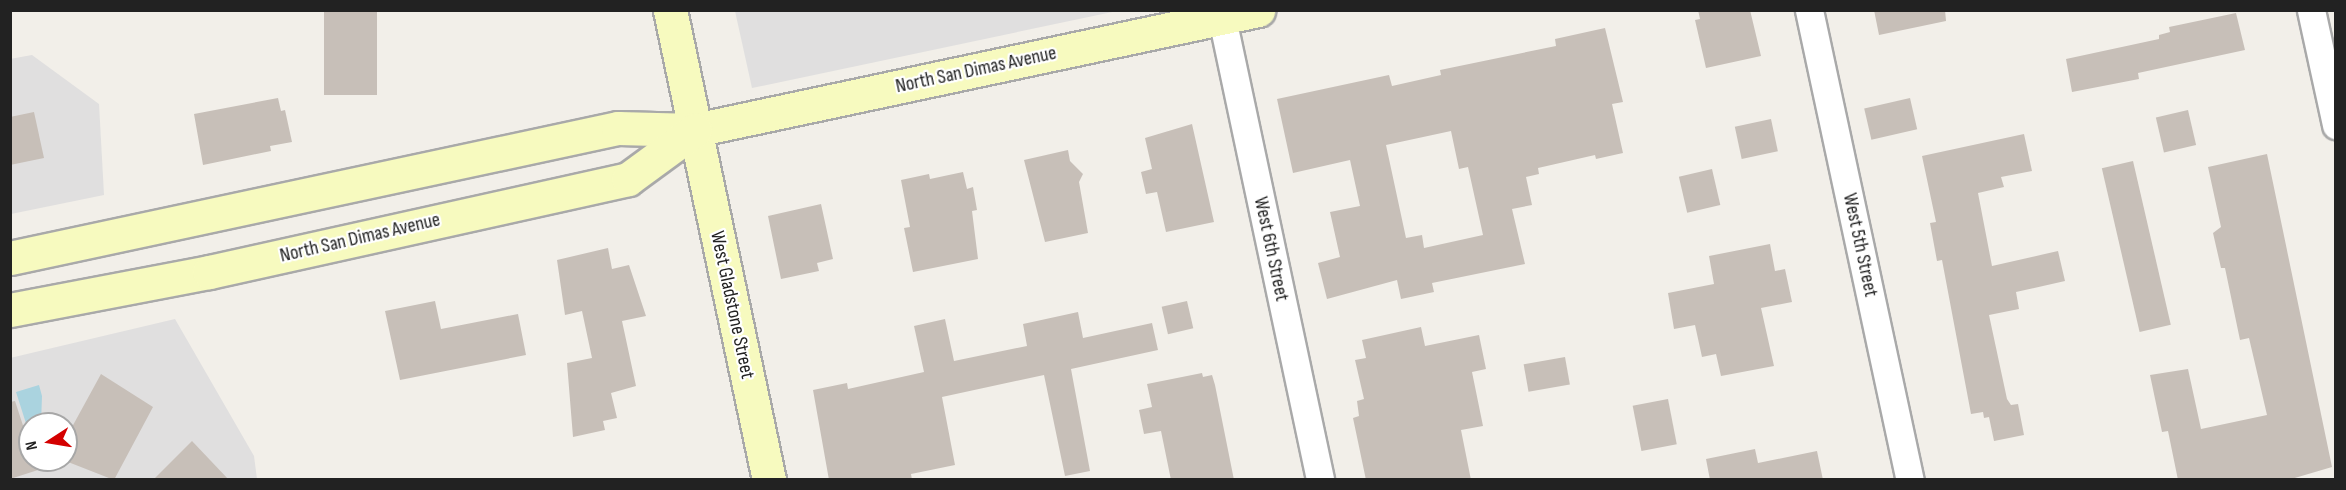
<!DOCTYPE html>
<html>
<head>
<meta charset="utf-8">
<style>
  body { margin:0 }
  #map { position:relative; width:2346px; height:490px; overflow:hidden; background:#f2efe9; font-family:"Sofia Sans Condensed",sans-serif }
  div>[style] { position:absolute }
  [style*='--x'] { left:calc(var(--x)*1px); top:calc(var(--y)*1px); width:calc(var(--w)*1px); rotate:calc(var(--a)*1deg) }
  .residential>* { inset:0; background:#e0dfdf }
  .water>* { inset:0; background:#aad3df }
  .building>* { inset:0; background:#c7bfb8; transform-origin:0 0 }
  .roads { filter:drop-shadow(2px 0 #a9a9a9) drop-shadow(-2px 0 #a9a9a9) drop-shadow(0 2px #a9a9a9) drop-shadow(0 -2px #a9a9a9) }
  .street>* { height:27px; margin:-13.5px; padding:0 13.5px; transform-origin:13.5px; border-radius:13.5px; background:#fff }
  .secondary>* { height:33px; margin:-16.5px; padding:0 16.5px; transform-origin:16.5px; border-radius:16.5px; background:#f7fabf }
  span { translate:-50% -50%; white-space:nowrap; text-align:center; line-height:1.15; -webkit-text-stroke:4.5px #fff; paint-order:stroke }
  .street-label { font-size:20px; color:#222 }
  .frame { position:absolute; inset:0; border:12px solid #222; pointer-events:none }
  .north { position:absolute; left:18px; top:412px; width:60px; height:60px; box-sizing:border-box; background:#fff; border:2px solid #a7a7a7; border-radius:50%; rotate:258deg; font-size:16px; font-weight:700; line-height:24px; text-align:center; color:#222 }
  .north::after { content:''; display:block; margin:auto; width:21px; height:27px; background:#d40000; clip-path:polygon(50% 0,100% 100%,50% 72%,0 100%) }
</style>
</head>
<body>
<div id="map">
  <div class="residential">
    <div style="clip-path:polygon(735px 11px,735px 10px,1117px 11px,752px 88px)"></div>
    <div style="clip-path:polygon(32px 55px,99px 104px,104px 195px,11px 214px,10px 59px)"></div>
    <div style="clip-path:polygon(evenodd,175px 319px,254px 456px,257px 479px,11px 479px,10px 358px,175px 319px,30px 424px,66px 424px,66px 460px,30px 460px,30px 424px)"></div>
  </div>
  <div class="water">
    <div style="clip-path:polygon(39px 385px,42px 396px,41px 424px,30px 424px,30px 436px,16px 392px)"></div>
  </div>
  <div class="building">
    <div style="left:324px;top:10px;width:53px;height:85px"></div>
    <div style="clip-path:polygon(1698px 10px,1750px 10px,1761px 56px,1706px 68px,1695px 20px,1700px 19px)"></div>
    <div style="clip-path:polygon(1874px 10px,1945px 10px,1946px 21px,1879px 35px)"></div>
    <div style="clip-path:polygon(2236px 13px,2245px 50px,2138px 73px,2139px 79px,2072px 92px,2066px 59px,2159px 39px,2159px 35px,2170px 32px,2169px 27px)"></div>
    <div style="clip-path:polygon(evenodd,1605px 28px,1623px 102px,1612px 104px,1623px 153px,1596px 159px,1595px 155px,1538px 168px,1539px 174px,1526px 177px,1532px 205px,1512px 209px,1525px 264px,1432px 283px,1434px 292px,1401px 299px,1397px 280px,1327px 299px,1318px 263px,1340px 257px,1330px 212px,1360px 206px,1350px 160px,1293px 173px,1277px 99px,1389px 75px,1392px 86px,1441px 75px,1440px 70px,1556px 46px,1555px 39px,1605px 28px,1451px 131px,1459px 169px,1468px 167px,1483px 235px,1424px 248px,1422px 235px,1406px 238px,1386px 145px,1451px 131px)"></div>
    <div style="clip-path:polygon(278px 98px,281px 111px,285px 110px,292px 142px,270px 146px,271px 151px,203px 165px,194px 114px)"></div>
    <div style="left:1910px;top:98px;width:32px;height:47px;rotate:77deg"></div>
    <div style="left:2188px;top:110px;width:36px;height:33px;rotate:77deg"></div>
    <div style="clip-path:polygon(34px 112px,44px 158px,10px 165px,10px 117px)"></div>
    <div style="left:1771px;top:119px;width:33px;height:37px;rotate:78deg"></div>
    <div style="clip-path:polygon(1192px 124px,1214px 222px,1166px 232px,1157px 192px,1146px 194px,1141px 172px,1152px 169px,1145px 138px)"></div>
    <div style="clip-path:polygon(2024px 134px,2032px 171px,2001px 177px,2004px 187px,1978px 193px,1992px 266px,2058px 251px,2065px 281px,2016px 292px,2019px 309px,1989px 315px,2007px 399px,2011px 405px,2018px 404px,2024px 435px,1994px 441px,1989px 417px,1984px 418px,1983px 412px,1971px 414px,1942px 260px,1937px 261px,1930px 223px,1936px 222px,1922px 156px)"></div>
    <div style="clip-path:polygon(1068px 150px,1070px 161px,1083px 174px,1079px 182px,1088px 233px,1045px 242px,1024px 160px)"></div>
    <div style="clip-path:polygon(2267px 154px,2332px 467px,2288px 480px,2178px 480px,2168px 431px,2162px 432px,2150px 375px,2188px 369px,2201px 429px,2267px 415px,2249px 338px,2240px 340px,2225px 268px,2221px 268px,2213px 233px,2221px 227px,2208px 167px)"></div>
    <div style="left:2133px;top:161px;width:168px;height:32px;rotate:77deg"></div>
    <div style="left:1712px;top:169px;width:37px;height:34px;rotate:77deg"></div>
    <div style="clip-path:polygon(963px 172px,967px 189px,973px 187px,977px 210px,972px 211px,978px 259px,913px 272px,904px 228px,910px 227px,901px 180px,929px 174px,930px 179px)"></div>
    <div style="clip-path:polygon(821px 204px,833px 259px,817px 263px,819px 271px,781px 279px,768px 216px)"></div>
    <div style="clip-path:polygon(1770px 244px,1775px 271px,1785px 269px,1792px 302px,1761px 308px,1774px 366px,1721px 376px,1716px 354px,1702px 357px,1695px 325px,1674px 329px,1668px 293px,1714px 284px,1709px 256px)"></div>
    <div style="clip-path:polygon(608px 248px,612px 269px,629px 265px,646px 316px,622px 321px,636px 386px,611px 393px,617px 418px,603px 421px,605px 430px,573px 437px,567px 363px,592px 358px,582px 311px,565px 315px,557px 260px)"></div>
    <div style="clip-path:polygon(435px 301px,441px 329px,518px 314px,526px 355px,400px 380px,385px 311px)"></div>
    <div style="left:1187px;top:301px;width:28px;height:26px;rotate:77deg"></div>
    <div style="clip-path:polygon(1078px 312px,1083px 338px,1152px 323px,1158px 350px,1071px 369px,1090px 471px,1065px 476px,1044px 375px,942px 397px,955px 465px,911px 474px,912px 480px,829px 480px,813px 390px,847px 383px,848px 389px,924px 372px,914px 326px,945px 319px,954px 361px,1027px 346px,1023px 324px)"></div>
    <div style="clip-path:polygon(1421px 327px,1425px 346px,1479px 335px,1486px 369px,1472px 372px,1483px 426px,1461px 430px,1471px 480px,1366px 480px,1353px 418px,1359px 416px,1357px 401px,1364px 399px,1355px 360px,1366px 358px,1362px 340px)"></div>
    <div style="left:1565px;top:357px;width:28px;height:42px;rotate:80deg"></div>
    <div style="clip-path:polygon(1202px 373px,1203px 377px,1212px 375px,1215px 385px,1234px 480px,1171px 480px,1161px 431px,1144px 434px,1139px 410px,1152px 407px,1147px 384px)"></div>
    <div style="clip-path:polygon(101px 374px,153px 407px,114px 480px,63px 460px,66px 460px,66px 438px)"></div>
    <div style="left:1668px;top:399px;width:46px;height:36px;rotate:79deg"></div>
    <div style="clip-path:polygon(15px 401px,30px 447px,30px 460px,35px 460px,38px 470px,10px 479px,10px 402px)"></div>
    <div style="clip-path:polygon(192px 441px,229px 480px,153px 480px)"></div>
    <div style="clip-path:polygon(1755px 449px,1758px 463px,1817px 451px,1823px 480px,1710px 480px,1706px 459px)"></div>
  </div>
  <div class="roads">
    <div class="street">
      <div style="--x:1809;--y:10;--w:481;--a:77.9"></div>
      <div style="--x:2311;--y:10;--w:118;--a:77.7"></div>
      <div style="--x:1222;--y:18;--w:472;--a:78"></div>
    </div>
    <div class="secondary">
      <div style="--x:670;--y:10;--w:480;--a:78.1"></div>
      <div style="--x:10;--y:258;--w:622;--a:-12.07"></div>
      <div style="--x:618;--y:128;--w:77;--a:1.5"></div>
      <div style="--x:695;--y:130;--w:576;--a:-12.03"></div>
      <div style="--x:10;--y:310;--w:203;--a:-10.8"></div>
      <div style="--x:209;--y:272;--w:429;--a:-12.5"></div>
      <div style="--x:628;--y:179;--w:83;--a:-36.2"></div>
    </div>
  </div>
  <div class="street-label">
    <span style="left:976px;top:70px;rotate:-12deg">North San Dimas Avenue</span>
    <span style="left:360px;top:238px;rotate:-13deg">North San Dimas Avenue</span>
    <span style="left:1860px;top:245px;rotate:78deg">West 5th Street</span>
    <span style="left:1271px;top:249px;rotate:78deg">West 6th Street</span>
    <span style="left:732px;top:305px;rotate:78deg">West Gladstone Street</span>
  </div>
  <div class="frame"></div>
  <div class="north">N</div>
</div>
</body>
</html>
